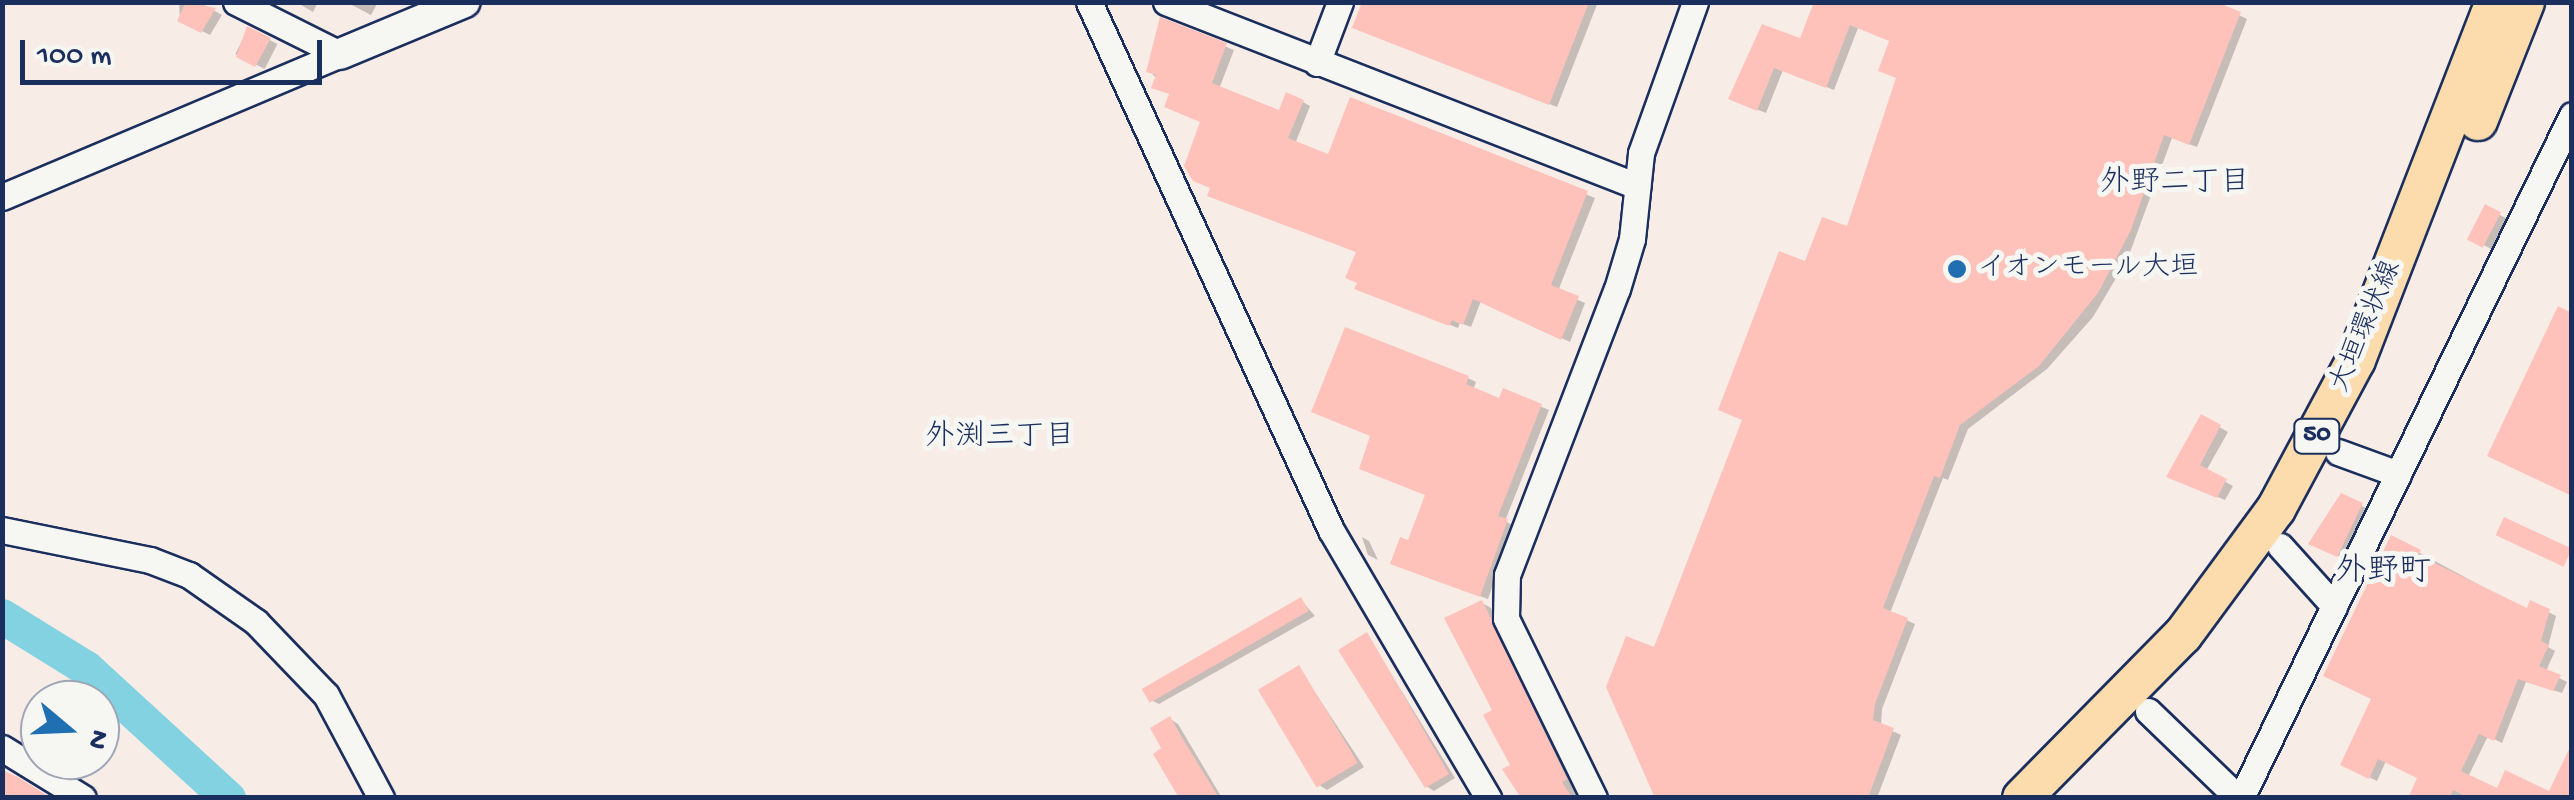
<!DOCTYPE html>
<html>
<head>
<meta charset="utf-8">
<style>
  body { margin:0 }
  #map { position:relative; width:2574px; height:800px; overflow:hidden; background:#f8ece7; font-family:"Gochi Hand","Klee One",sans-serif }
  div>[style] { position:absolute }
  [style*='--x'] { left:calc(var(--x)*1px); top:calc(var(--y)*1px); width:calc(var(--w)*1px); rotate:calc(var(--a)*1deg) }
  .shadow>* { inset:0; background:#0003; transform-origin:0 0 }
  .river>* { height:35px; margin:-17.5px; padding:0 17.5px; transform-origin:17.5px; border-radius:17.5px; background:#83d2e1 }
  .building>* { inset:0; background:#fec2bb; transform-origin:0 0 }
  .roads { filter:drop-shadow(2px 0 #1b2f5e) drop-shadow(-2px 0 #1b2f5e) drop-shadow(0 2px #1b2f5e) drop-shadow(0 -2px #1b2f5e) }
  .minor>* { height:25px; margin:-12.5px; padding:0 12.5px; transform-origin:12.5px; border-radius:12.5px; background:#f6f6f2 }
  .tertiary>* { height:30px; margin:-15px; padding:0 15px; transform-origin:15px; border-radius:15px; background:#f6f6f2 }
  .primary>* { height:38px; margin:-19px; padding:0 19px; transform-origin:19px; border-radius:19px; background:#fcdcac }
  .dots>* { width:28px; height:28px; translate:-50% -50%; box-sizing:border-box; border:5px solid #f6f6f2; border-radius:50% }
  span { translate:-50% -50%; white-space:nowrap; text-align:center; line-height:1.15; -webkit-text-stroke:10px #f6f6f2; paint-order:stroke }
  .shield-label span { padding:2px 8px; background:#f6f6f2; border:2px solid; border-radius:8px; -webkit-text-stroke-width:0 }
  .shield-label { font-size:25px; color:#1b2f5e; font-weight:700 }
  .poi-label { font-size:28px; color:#1b2f5e }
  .left { translate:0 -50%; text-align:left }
  .street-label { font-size:28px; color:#1b2f5e }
  .neighbourhood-label { font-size:30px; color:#1b2f5e }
  .quarter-label { font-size:32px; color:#1b2f5e }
  .frame { position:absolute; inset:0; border:5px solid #1b2f5e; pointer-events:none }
  .north { position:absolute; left:20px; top:680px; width:100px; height:100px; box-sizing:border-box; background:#f6f6f2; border:2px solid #9ea6b7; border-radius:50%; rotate:109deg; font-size:28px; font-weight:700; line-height:40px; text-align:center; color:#1b2f5e }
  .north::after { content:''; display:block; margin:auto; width:35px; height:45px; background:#1f6fb2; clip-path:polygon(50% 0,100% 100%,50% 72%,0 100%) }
  .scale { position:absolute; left:20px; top:40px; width:302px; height:45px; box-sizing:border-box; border:5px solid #1b2f5e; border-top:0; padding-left:12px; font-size:30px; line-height:35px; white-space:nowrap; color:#1b2f5e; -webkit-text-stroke:8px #f6f6f2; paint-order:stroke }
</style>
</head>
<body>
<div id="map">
  <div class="shadow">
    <div style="clip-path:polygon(179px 2px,199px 2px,222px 15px,210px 35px,180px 20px)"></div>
    <div style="clip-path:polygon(296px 2px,318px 2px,313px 12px)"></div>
    <div style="clip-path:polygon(346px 2px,378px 2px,371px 15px)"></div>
    <div style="clip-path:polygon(1365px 2px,1598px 2px,1557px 107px,1363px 31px)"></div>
    <div style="clip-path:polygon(1815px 2px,2226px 2px,2224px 8px,2247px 19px,2197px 147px,2172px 138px,2128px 258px,2093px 317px,2047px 369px,1968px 429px,1948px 480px,1943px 478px,1890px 613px,1915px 624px,1882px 709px,1881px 726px,1901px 735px,1877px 798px,1658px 798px,1656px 650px,1806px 264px,1848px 230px,1898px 78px,1892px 41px,1858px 28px,1834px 90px,1783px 70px,1766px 113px,1738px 102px,1802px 41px)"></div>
    <div style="clip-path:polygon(1161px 20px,1234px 50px,1219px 89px,1280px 114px,1303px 102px,1310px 106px,1295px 144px,1329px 157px,1352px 100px,1595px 198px,1558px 291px,1585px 303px,1570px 342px,1481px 301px,1471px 327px,1460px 323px,1458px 328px,1365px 292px,1358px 253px,1213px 188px,1203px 122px,1148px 70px)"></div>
    <div style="left:248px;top:29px;width:33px;height:28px;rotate:27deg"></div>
    <div style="left:2486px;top:208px;width:25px;height:34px;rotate:27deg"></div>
    <div style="clip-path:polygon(1468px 378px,1476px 382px,1473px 390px,1500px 401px,1504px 391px,1549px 410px,1505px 521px,1514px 526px,1488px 599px,1400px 567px)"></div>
    <div style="clip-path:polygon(2202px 417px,2228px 432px,2206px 471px,2233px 486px,2225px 500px,2177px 480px)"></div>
    <div style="clip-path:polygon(2342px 496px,2366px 508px,2342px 558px,2312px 543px)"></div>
    <div style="clip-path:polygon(1362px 537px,1369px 541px,1378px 560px,1368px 555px)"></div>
    <div style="clip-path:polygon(2392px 538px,2528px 611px,2531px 603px,2556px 616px,2548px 647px,2555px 651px,2546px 671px,2567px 682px,2562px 693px,2526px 682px,2502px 743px,2488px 736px,2468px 777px,2498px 791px,2572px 798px,2411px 798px,2420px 778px,2386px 761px,2377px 781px,2350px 768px,2374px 698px)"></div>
    <div style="clip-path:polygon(1301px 600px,1315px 616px,1159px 704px,1151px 700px)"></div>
    <div style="clip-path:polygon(1482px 603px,1491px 608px,1577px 798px,1523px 798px,1496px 711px)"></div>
    <div style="clip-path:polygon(1367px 635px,1455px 778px,1434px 791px,1426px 786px)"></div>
    <div style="clip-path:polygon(1299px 668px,1364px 767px,1327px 790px,1319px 785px)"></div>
    <div style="clip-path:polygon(1170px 719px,1178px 724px,1222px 798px,1181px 798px,1165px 748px)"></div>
  </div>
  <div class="river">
    <div style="--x:2;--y:616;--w:99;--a:31.8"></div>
    <div style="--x:86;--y:668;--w:193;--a:42.5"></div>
  </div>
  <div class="building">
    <div style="clip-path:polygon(186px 2px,216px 8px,201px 33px,177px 21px)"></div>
    <div style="clip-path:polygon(1362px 2px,1589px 2px,1549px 105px,1352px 28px)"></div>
    <div style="clip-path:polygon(1814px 2px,2216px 2px,2241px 12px,2189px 145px,2164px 135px,2131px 230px,2098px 293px,2039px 366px,1960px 425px,1940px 478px,1934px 476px,1883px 608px,1908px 618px,1875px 704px,1873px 720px,1894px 728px,1868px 798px,1655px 798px,1606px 687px,1626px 636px,1654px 647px,1742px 420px,1718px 410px,1779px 251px,1805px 261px,1822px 217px,1847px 226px,1896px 78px,1878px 71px,1889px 41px,1850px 25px,1826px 88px,1774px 68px,1757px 111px,1728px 99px,1762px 24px,1800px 38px)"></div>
    <div style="clip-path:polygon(1160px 17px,1227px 43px,1212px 83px,1279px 110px,1286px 92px,1304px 100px,1288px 138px,1328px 154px,1350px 97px,1588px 191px,1551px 285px,1579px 296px,1561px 340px,1473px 299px,1463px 325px,1452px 320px,1449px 326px,1354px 289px,1357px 283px,1345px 278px,1356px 252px,1207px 196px,1210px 188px,1193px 181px,1184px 166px,1200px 122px,1164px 107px,1169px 94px,1151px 88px,1156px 75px,1146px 72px)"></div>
    <div style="clip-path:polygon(247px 26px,271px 38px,255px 67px,236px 57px)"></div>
    <div style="left:2485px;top:204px;width:18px;height:40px;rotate:27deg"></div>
    <div style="clip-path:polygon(2558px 306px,2572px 313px,2572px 496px,2487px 456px)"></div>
    <div style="clip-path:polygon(1345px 327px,1469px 376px,1466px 384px,1499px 398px,1503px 388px,1542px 404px,1498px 516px,1508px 519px,1480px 597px,1390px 564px,1400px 537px,1408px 540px,1425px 495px,1359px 469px,1370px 436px,1311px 412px)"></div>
    <div style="clip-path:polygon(2201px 414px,2221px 425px,2200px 465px,2227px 479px,2217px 498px,2166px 477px)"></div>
    <div style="clip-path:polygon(2341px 493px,2363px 503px,2337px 557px,2308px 544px)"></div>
    <div style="left:2504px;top:517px;width:75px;height:20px;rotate:25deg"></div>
    <div style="clip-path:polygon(2391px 535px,2421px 550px,2418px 555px,2527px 608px,2530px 600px,2550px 609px,2541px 641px,2549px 645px,2539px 666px,2561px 675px,2553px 691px,2518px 679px,2494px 741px,2479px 734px,2461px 771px,2497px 788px,2505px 770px,2549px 791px,2572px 743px,2572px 798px,2470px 798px,2453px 790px,2449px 798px,2408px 798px,2417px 778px,2378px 759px,2369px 779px,2340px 765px,2371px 699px,2323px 676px)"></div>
    <div style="left:1301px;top:597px;width:16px;height:184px;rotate:60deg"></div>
    <div style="clip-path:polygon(1482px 600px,1567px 779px,1562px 782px,1572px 798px,1521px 798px,1502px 769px,1510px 765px,1483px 715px,1492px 710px,1444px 618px)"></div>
    <div style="clip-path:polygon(1367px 632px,1449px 774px,1425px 788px,1338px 650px)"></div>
    <div style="left:1299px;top:665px;width:114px;height:48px;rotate:59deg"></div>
    <div style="clip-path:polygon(1170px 716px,1181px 736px,1219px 798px,1179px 798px,1153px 754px,1161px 748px,1150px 728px)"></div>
    <div style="clip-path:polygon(2px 770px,18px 777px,51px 798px,2px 798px)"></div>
  </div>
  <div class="roads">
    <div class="minor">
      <div style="--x:236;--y:2;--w:116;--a:26.6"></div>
      <div style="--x:1089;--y:2;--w:581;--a:65.38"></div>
      <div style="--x:1331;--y:530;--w:311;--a:59.6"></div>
      <div style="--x:1166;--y:2;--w:506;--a:21.34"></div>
      <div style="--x:1317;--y:63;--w:65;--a:-69.3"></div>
      <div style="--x:2;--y:197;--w:367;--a:-22.9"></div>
      <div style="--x:2338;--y:452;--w:64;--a:20.1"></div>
      <div style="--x:2;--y:530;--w:151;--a:11.5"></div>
      <div style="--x:150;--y:560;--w:42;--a:21"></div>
      <div style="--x:189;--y:575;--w:82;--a:35"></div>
      <div style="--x:256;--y:622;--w:101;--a:46.2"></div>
      <div style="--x:326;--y:695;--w:117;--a:61.9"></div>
      <div style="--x:2280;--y:546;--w:81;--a:48"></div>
      <div style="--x:2148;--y:711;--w:125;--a:44"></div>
      <div style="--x:2;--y:748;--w:95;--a:31.7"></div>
      <div style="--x:1594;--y:798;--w:200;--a:-116.1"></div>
      <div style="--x:1506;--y:618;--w:43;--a:-88.7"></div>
      <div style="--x:1507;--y:575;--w:306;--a:-69"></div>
      <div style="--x:1617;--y:289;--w:52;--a:-73.3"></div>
      <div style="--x:1632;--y:239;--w:86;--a:-84"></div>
      <div style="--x:1641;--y:153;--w:160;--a:-70.3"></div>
      <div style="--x:2241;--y:798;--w:759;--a:-64.14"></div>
    </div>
    <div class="tertiary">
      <div style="--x:340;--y:54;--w:135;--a:-22.6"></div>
    </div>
    <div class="primary">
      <div style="--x:2478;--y:121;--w:128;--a:-68.4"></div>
      <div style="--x:2022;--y:798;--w:229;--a:-45.4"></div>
      <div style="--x:2183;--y:635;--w:157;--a:-53.6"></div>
      <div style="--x:2276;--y:509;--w:169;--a:-61.8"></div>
      <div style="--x:2356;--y:360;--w:384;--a:-68.8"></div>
    </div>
  </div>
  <div class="dots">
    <div style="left:1957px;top:269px;background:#1f6fb2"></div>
  </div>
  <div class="shield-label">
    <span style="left:2317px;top:436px">50</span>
  </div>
  <div class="poi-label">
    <span class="left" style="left:1977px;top:269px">イオンモール大垣</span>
  </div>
  <div class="street-label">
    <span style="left:2367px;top:327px;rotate:-67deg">大垣環状線</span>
  </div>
  <div class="neighbourhood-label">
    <span style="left:2175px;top:185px">外野二丁目</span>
    <span style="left:1000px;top:439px">外渕三丁目</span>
  </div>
  <div class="quarter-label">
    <span style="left:2383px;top:573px">外野町</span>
  </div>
  <div class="frame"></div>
  <div class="north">N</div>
  <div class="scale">100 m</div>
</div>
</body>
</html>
